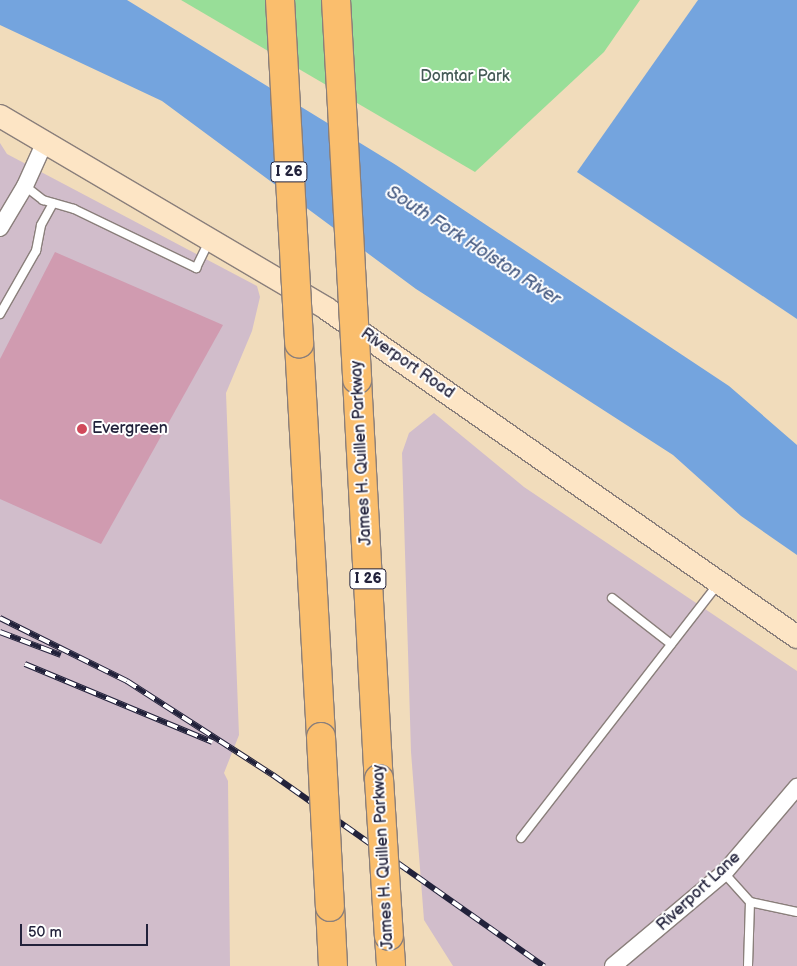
<!DOCTYPE html>
<html>
<head>
<meta charset="utf-8">
<style>
  body { margin:0 }
  #map { position:relative; width:797px; height:966px; overflow:hidden; background:#f1dcbb; font-family:"Balsamiq Sans",sans-serif }
  div>[style] { position:absolute }
  [style*='--x'] { left:calc(var(--x)*1px); top:calc(var(--y)*1px); width:calc(var(--w)*1px); rotate:calc(var(--a)*1deg) }
  .industrial>* { inset:0; background:#d1bdcb }
  .green>* { inset:0; background:#98de98 }
  .water>* { inset:0; background:#74a4de }
  .building>* { inset:0; background:#d09bb0 }
  .roads { filter:drop-shadow(1px 0 #8a7f7b) drop-shadow(-1px 0 #8a7f7b) drop-shadow(0 1px #8a7f7b) drop-shadow(0 -1px #8a7f7b) }
  .service>* { height:8px; margin:-4px; padding:0 4px; transform-origin:4px; border-radius:4px; background:#fff }
  .minor>* { height:16px; margin:-8px; padding:0 8px; transform-origin:8px; border-radius:8px; background:#fff }
  .secondary>* { height:22px; margin:-11px; padding:0 11px; transform-origin:11px; border-radius:11px; background:#fde5c5 }
  .motorway>* { height:28px; margin:-14px; padding:0 14px; transform-origin:14px; border-radius:14px; background:#fabe6d }
  .rail>* { height:5.5px; margin-top:-2.75px; transform-origin:0; background:repeating-linear-gradient(90deg,#fff 0 11px,#22223b 0 22px); box-sizing:border-box; border-block:1px solid #22223b }
  .bridges { filter:drop-shadow(1px 0 #8a7f7b) drop-shadow(-1px 0 #8a7f7b) drop-shadow(0 1px #8a7f7b) drop-shadow(0 -1px #8a7f7b) }
  .motorway-bridge>* { height:28px; margin:-14px; padding:0 14px; transform-origin:14px; border-radius:14px; background:#fabe6d }
  .dots>* { width:14px; height:14px; translate:-50% -50%; box-sizing:border-box; border:2px solid #fff; border-radius:50% }
  span { translate:-50% -50%; white-space:nowrap; text-align:center; line-height:1.15; -webkit-text-stroke:4px #fff; paint-order:stroke }
  .shield-label span { padding:1px 4px; background:#fff; border:1px solid; border-radius:4px; -webkit-text-stroke-width:0 }
  .shield-label { font-size:15px; color:#22223b; font-weight:700 }
  .park-label { font-size:16px; color:#455a57 }
  .street-label { font-size:16px; color:#22223b }
  .poi-label { font-size:16px; color:#22223b }
  .left { translate:0 -50%; text-align:left }
  .water-label { font-size:18px; color:#475c84; font-style:italic }
  .scale { position:absolute; left:20px; top:924px; width:128px; height:22px; box-sizing:border-box; border:2px solid #22223b; border-top:0; padding-left:6px; font-size:15px; line-height:18px; white-space:nowrap; color:#22223b; -webkit-text-stroke:4px #fff; paint-order:stroke }
</style>
</head>
<body>
<div id="map">
  <div class="industrial">
    <div style="clip-path:polygon(0 143px,7px 154px,257px 286px,260px 297px,252px 331px,226px 393px,239px 735px,224px 773px,228px 781px,230px 966px,0 966px)"></div>
    <div style="clip-path:polygon(434px 413px,524px 487px,797px 671px,797px 966px,453px 966px,424px 920px,411px 752px,402px 453px,409px 433px)"></div>
  </div>
  <div class="green">
    <div style="clip-path:polygon(181px 0,640px 0,604px 52px,475px 172px)"></div>
  </div>
  <div class="water">
    <div style="clip-path:polygon(0 0,127px 0,396px 165px,729px 386px,797px 445px,797px 555px,741px 516px,673px 455px,416px 289px,162px 101px,0 25px)"></div>
    <div style="clip-path:polygon(698px 0,797px 0,797px 319px,577px 172px)"></div>
  </div>
  <div class="building">
    <div style="clip-path:polygon(55px 252px,223px 325px,101px 544px,0 499px,0 359px)"></div>
  </div>
  <div class="roads">
    <div class="service">
      <div style="--x:25;--y:186;--w:23;--a:38"></div>
      <div style="--x:43;--y:200;--w:32;--a:16"></div>
      <div style="--x:74;--y:209;--w:136;--a:25.8"></div>
      <div style="--x:196;--y:268;--w:30;--a:-64"></div>
      <div style="--x:0;--y:314;--w:73;--a:-60.3"></div>
      <div style="--x:36;--y:251;--w:26;--a:-79"></div>
      <div style="--x:41;--y:225;--w:25;--a:-61"></div>
      <div style="--x:612;--y:598;--w:75;--a:37.9"></div>
      <div style="--x:521;--y:838;--w:320;--a:-52.2"></div>
      <div style="--x:724;--y:873;--w:39;--a:48"></div>
      <div style="--x:750;--y:902;--w:64;--a:91.8"></div>
      <div style="--x:750;--y:902;--w:48;--a:12"></div>
    </div>
    <div class="minor">
      <div style="--x:0;--y:228;--w:49;--a:-59.2"></div>
      <div style="--x:25;--y:186;--w:46;--a:-65.7"></div>
      <div style="--x:613;--y:966;--w:145;--a:-40"></div>
      <div style="--x:724;--y:873;--w:113;--a:-49.7"></div>
    </div>
    <div class="secondary">
      <div style="--x:0;--y:116;--w:380;--a:30.5"></div>
      <div style="--x:327;--y:309;--w:573;--a:34.91"></div>
    </div>
    <div class="motorway">
      <div style="--x:299;--y:343;--w:395;--a:86.8"></div>
      <div style="--x:357;--y:379;--w:401;--a:86.9"></div>
      <div style="--x:330;--y:907;--w:59;--a:87.1"></div>
      <div style="--x:389;--y:936;--w:30;--a:86"></div>
    </div>
  </div>
  <div class="rail">
    <div style="--x:0;--y:618;--w:142;--a:26.4"></div>
    <div style="--x:127;--y:681;--w:174;--a:32.8"></div>
    <div style="--x:273;--y:775;--w:332;--a:35.2"></div>
    <div style="--x:0;--y:632;--w:65;--a:20.7"></div>
    <div style="--x:25;--y:664;--w:203;--a:22.6"></div>
  </div>
  <div class="bridges">
    <div class="motorway-bridge">
      <div style="--x:280;--y:0;--w:344;--a:86.8"></div>
      <div style="--x:336;--y:0;--w:380;--a:86.8"></div>
      <div style="--x:321;--y:737;--w:170;--a:87"></div>
      <div style="--x:379;--y:779;--w:157;--a:86.4"></div>
    </div>
  </div>
  <div class="dots">
    <div style="left:82px;top:429px;background:#d1495b"></div>
  </div>
  <div class="shield-label">
    <span style="left:289px;top:172px">I 26</span>
    <span style="left:368px;top:579px">I 26</span>
  </div>
  <div class="park-label">
    <span style="left:465px;top:77px">Domtar Park</span>
  </div>
  <div class="street-label">
    <span style="left:407px;top:364px;rotate:35deg">Riverport Road</span>
    <span style="left:362px;top:453px;rotate:-93deg">James H. Quillen Parkway</span>
    <span style="left:384px;top:857px;rotate:-93deg">James H. Quillen Parkway</span>
    <span style="left:699px;top:892px;rotate:-43deg">Riverport Lane</span>
  </div>
  <div class="poi-label">
    <span class="left" style="left:92px;top:429px">Evergreen</span>
  </div>
  <div class="water-label">
    <span style="left:473px;top:246px;rotate:33deg">South Fork Holston River</span>
  </div>
  <div class="scale">50 m</div>
</div>
</body>
</html>
